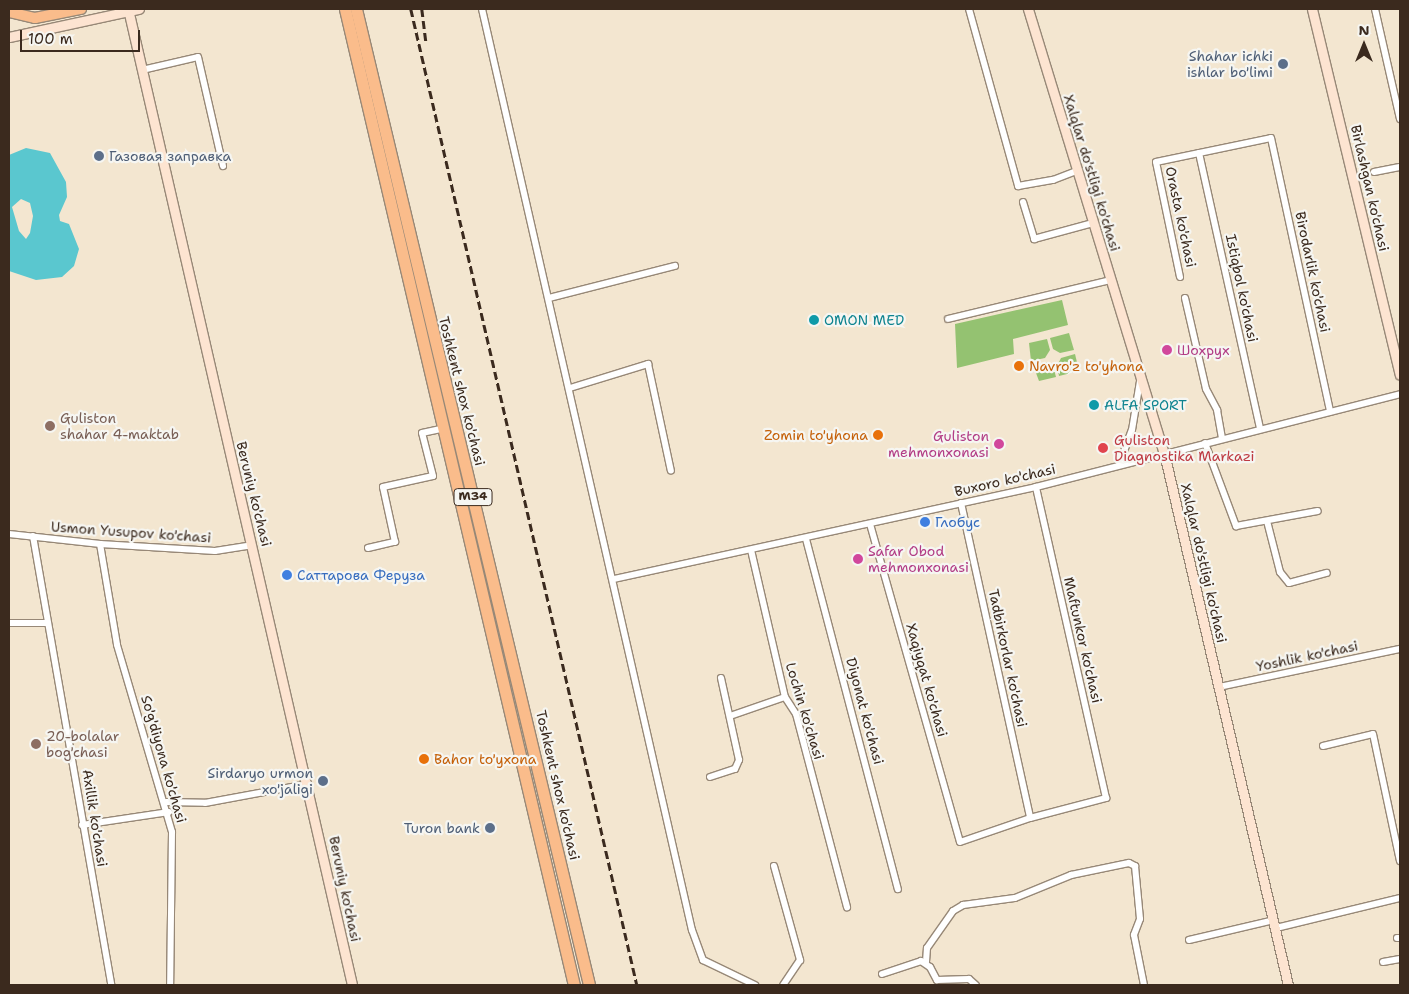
<!DOCTYPE html>
<html>
<head>
<meta charset="utf-8">
<style>
  body { margin:0 }
  #map { position:relative; width:1409px; height:994px; overflow:hidden; background:#f3e6d0; font-family:"Shantell Sans",sans-serif }
  div>[style] { position:absolute }
  [style*='--x'] { left:calc(var(--x)*1px); top:calc(var(--y)*1px); width:calc(var(--w)*1px); rotate:calc(var(--a)*1deg) }
  .green>* { inset:0; background:#94c271 }
  .water>* { inset:0; background:#5ac7cf }
  .roads { filter:drop-shadow(1px 0 #978877) drop-shadow(-1px 0 #978877) drop-shadow(0 1px #978877) drop-shadow(0 -1px #978877) }
  .street>* { height:6px; margin:-3px; padding:0 3px; transform-origin:3px; border-radius:3px; background:#fff }
  .secondary>* { height:9px; margin:-4.5px; padding:0 4.5px; transform-origin:4.5px; border-radius:4.5px; background:#fde4d1 }
  .primary>* { height:10px; margin:-5px; padding:0 5px; transform-origin:5px; border-radius:5px; background:#fabc8b }
  .highway>* { height:11px; margin:-5.5px; padding:0 5.5px; transform-origin:5.5px; border-radius:5.5px; background:#fabc8b }
  .rail>* { height:2.5px; margin-top:-1.25px; transform-origin:0; background:repeating-linear-gradient(90deg,#3b2a1e 0 8px,transparent 0 12px) }
  .dots>* { width:14px; height:14px; translate:-50% -50%; box-sizing:border-box; border:2px solid #f6f6f2; border-radius:50% }
  span { translate:-50% -50%; white-space:nowrap; text-align:center; line-height:1.15; -webkit-text-stroke:4.5px #f6f6f2; paint-order:stroke }
  .shield-label span { padding:1px 4px; background:#f6f6f2; border:1px solid; border-radius:4px; -webkit-text-stroke-width:0 }
  .shield-label { font-size:12px; color:#3b2a1e; font-weight:700 }
  .service-label { font-size:14px; color:#4e5e75 }
  .right { translate:-100% -50%; text-align:right }
  .left { translate:0 -50%; text-align:left }
  .street-label { font-size:14px; color:#3b2a1e }
  .culture-label { font-size:14px; color:#0d838f }
  .hotel-label { font-size:14px; color:#b23c85 }
  .food-label { font-size:14px; color:#c56008 }
  .education-label { font-size:14px; color:#785e54 }
  .health-label { font-size:14px; color:#be3a42 }
  .shop-label { font-size:14px; color:#366cbe }
  .frame { position:absolute; inset:0; border:10px solid #3b2a1e; pointer-events:none }
  .north { position:absolute; left:1339px; top:20px; width:50px; height:50px; -webkit-text-stroke:4px #f6f6f2; paint-order:stroke; rotate:0deg; font-size:14px; font-weight:700; line-height:20px; text-align:center; color:#3b2a1e }
  .north::after { content:''; display:block; margin:auto; width:18px; height:22px; background:#3b2a1e; clip-path:polygon(50% 0,100% 100%,50% 72%,0 100%) }
  .scale { position:absolute; left:20px; top:30px; width:120px; height:22px; box-sizing:border-box; border:2px solid #3b2a1e; border-top:0; padding-left:6px; font-size:15px; line-height:18px; white-space:nowrap; color:#3b2a1e; -webkit-text-stroke:4px #f6f6f2; paint-order:stroke }
</style>
</head>
<body>
<div id="map">
  <div class="green">
    <div style="clip-path:polygon(1062px 300px,1068px 325px,1013px 339px,1014px 354px,957px 368px,955px 324px)"></div>
    <div style="clip-path:polygon(1069px 333px,1074px 350px,1060px 353px,1053px 349px,1050px 338px)"></div>
    <div style="clip-path:polygon(1047px 339px,1050px 350px,1045px 358px,1031px 361px,1029px 343px)"></div>
    <div style="clip-path:polygon(1075px 354px,1079px 371px,1059px 376px,1057px 366px,1061px 358px)"></div>
    <div style="clip-path:polygon(1046px 362px,1053px 366px,1056px 377px,1039px 381px,1033px 365px)"></div>
  </div>
  <div class="water">
    <div style="clip-path:polygon(evenodd,26px 148px,50px 153px,66px 182px,67px 197px,59px 215px,60px 221px,69px 224px,79px 249px,74px 266px,62px 277px,36px 280px,9px 271px,9px 155px,26px 148px,21px 199px,30px 203px,33px 216px,30px 233px,26px 239px,19px 231px,12px 207px,21px 199px)"></div>
  </div>
  <div class="roads">
    <div class="street">
      <div style="--x:482;--y:9;--w:945;--a:77.16"></div>
      <div style="--x:692;--y:930;--w:32;--a:70"></div>
      <div style="--x:703;--y:960;--w:58;--a:25.7"></div>
      <div style="--x:969;--y:9;--w:184;--a:74.5"></div>
      <div style="--x:1018;--y:186;--w:36;--a:-10"></div>
      <div style="--x:1053;--y:180;--w:25;--a:-21"></div>
      <div style="--x:1375;--y:9;--w:113;--a:77.2"></div>
      <div style="--x:142;--y:70;--w:57;--a:-13.1"></div>
      <div style="--x:198;--y:57;--w:112;--a:77.1"></div>
      <div style="--x:1199;--y:153;--w:282;--a:77.5"></div>
      <div style="--x:1374;--y:172;--w:26;--a:-11"></div>
      <div style="--x:1023;--y:202;--w:39;--a:73"></div>
      <div style="--x:1034;--y:239;--w:61;--a:-15.2"></div>
      <div style="--x:1180;--y:277;--w:117;--a:-101.8"></div>
      <div style="--x:1156;--y:162;--w:117;--a:-11.8"></div>
      <div style="--x:1271;--y:138;--w:280;--a:77.8"></div>
      <div style="--x:549;--y:298;--w:130;--a:-14.3"></div>
      <div style="--x:1185;--y:298;--w:93;--a:77"></div>
      <div style="--x:1206;--y:389;--w:24;--a:62"></div>
      <div style="--x:1217;--y:410;--w:28;--a:80"></div>
      <div style="--x:948;--y:319;--w:168;--a:-13.5"></div>
      <div style="--x:570;--y:388;--w:82;--a:-17.1"></div>
      <div style="--x:648;--y:364;--w:109;--a:77.9"></div>
      <div style="--x:1205;--y:443;--w:89;--a:69.5"></div>
      <div style="--x:1236;--y:526;--w:83;--a:-10.4"></div>
      <div style="--x:1119;--y:465;--w:37;--a:-70"></div>
      <div style="--x:1132;--y:430;--w:50;--a:-80.7"></div>
      <div style="--x:961;--y:503;--w:322;--a:77.6"></div>
      <div style="--x:1267;--y:521;--w:53;--a:75.7"></div>
      <div style="--x:1280;--y:572;--w:14;--a:51"></div>
      <div style="--x:1289;--y:583;--w:39;--a:-15"></div>
      <div style="--x:870;--y:524;--w:330;--a:74.2"></div>
      <div style="--x:960;--y:842;--w:74;--a:-18.9"></div>
      <div style="--x:1030;--y:818;--w:79;--a:-14.7"></div>
      <div style="--x:1106;--y:798;--w:319;--a:-102.7"></div>
      <div style="--x:9;--y:534;--w:92;--a:6.3"></div>
      <div style="--x:100;--y:544;--w:115;--a:3.5"></div>
      <div style="--x:215;--y:551;--w:37;--a:-9"></div>
      <div style="--x:33;--y:536;--w:456;--a:80.1"></div>
      <div style="--x:806;--y:539;--w:362;--a:75.3"></div>
      <div style="--x:100;--y:544;--w:102;--a:80.4"></div>
      <div style="--x:117;--y:645;--w:195;--a:73.6"></div>
      <div style="--x:172;--y:832;--w:153;--a:90.7"></div>
      <div style="--x:368;--y:548;--w:28;--a:-13"></div>
      <div style="--x:395;--y:542;--w:56;--a:-102.3"></div>
      <div style="--x:383;--y:487;--w:51;--a:-12.4"></div>
      <div style="--x:433;--y:476;--w:44;--a:-104.3"></div>
      <div style="--x:422;--y:433;--w:19;--a:-12"></div>
      <div style="--x:751;--y:550;--w:151;--a:77"></div>
      <div style="--x:785;--y:697;--w:20;--a:57"></div>
      <div style="--x:796;--y:714;--w:200;--a:75.2"></div>
      <div style="--x:614;--y:579;--w:432;--a:-12.3"></div>
      <div style="--x:1036;--y:487;--w:376;--a:-14.3"></div>
      <div style="--x:9;--y:623;--w:38;--a:0"></div>
      <div style="--x:1219;--y:687;--w:185;--a:-11.9"></div>
      <div style="--x:730;--y:716;--w:58;--a:-19.1"></div>
      <div style="--x:1323;--y:746;--w:51;--a:-13.5"></div>
      <div style="--x:1373;--y:734;--w:130;--a:78"></div>
      <div style="--x:710;--y:777;--w:26;--a:-18"></div>
      <div style="--x:735;--y:769;--w:10;--a:-66"></div>
      <div style="--x:739;--y:760;--w:84;--a:-102.4"></div>
      <div style="--x:166;--y:802;--w:39;--a:1"></div>
      <div style="--x:205;--y:803;--w:105;--a:-10.5"></div>
      <div style="--x:82;--y:825;--w:88;--a:-8.5"></div>
      <div style="--x:774;--y:866;--w:98;--a:74.5"></div>
      <div style="--x:800;--y:960;--w:30;--a:124"></div>
      <div style="--x:1276;--y:928;--w:128;--a:-13.6"></div>
      <div style="--x:1397;--y:938;--w:3;--a:0"></div>
      <div style="--x:1189;--y:940;--w:87;--a:-13.2"></div>
      <div style="--x:926;--y:962;--w:14;--a:-86"></div>
      <div style="--x:927;--y:948;--w:45;--a:-54.9"></div>
      <div style="--x:953;--y:911;--w:12;--a:-31"></div>
      <div style="--x:963;--y:905;--w:52;--a:-7.7"></div>
      <div style="--x:1015;--y:898;--w:61;--a:-22.3"></div>
      <div style="--x:1071;--y:875;--w:59;--a:-11.7"></div>
      <div style="--x:1129;--y:863;--w:7;--a:27"></div>
      <div style="--x:1135;--y:866;--w:53;--a:84.6"></div>
      <div style="--x:1140;--y:919;--w:17;--a:111"></div>
      <div style="--x:1134;--y:935;--w:51;--a:78.7"></div>
      <div style="--x:1383;--y:962;--w:17;--a:-10"></div>
      <div style="--x:882;--y:974;--w:41;--a:-18.4"></div>
      <div style="--x:921;--y:961;--w:11;--a:34"></div>
      <div style="--x:930;--y:967;--w:15;--a:62"></div>
      <div style="--x:937;--y:980;--w:32;--a:-2"></div>
      <div style="--x:969;--y:979;--w:9;--a:41"></div>
    </div>
    <div class="secondary">
      <div style="--x:128;--y:9;--w:1001;--a:77.07"></div>
      <div style="--x:1028;--y:9;--w:464;--a:73"></div>
      <div style="--x:1164;--y:453;--w:546;--a:76.88"></div>
      <div style="--x:1312;--y:9;--w:376;--a:76.5"></div>
      <div style="--x:9;--y:37;--w:133;--a:-12.2"></div>
    </div>
    <div class="primary">
      <div style="--x:9;--y:12;--w:27;--a:13"></div>
      <div style="--x:35;--y:18;--w:47;--a:-11.1"></div>
    </div>
    <div class="highway">
      <div style="--x:345;--y:9;--w:1003;--a:76.8"></div>
      <div style="--x:356;--y:9;--w:1003;--a:76.57"></div>
    </div>
  </div>
  <div class="rail">
    <div style="--x:411;--y:9;--w:1002;--a:76.96"></div>
    <div style="--x:422;--y:9;--w:34;--a:83"></div>
  </div>
  <div class="dots">
    <div style="left:1283px;top:64px;background:#5c6f8a"></div>
    <div style="left:99px;top:156px;background:#5c6f8a"></div>
    <div style="left:814px;top:320px;background:#0f9aa8"></div>
    <div style="left:1167px;top:350px;background:#d1479c"></div>
    <div style="left:1019px;top:366px;background:#e8710a"></div>
    <div style="left:1094px;top:405px;background:#0f9aa8"></div>
    <div style="left:50px;top:426px;background:#8d6e63"></div>
    <div style="left:878px;top:435px;background:#e8710a"></div>
    <div style="left:999px;top:444px;background:#d1479c"></div>
    <div style="left:1103px;top:448px;background:#e0444e"></div>
    <div style="left:925px;top:522px;background:#3f7fe0"></div>
    <div style="left:858px;top:559px;background:#d1479c"></div>
    <div style="left:287px;top:575px;background:#3f7fe0"></div>
    <div style="left:36px;top:744px;background:#8d6e63"></div>
    <div style="left:424px;top:759px;background:#e8710a"></div>
    <div style="left:323px;top:781px;background:#5c6f8a"></div>
    <div style="left:490px;top:828px;background:#5c6f8a"></div>
  </div>
  <div class="shield-label">
    <span style="left:473px;top:497px">M34</span>
  </div>
  <div class="service-label">
    <span class="right" style="left:1273px;top:64px">Shahar ichki<br>ishlar bo'limi</span>
    <span class="left" style="left:109px;top:156px">Газовая заправка</span>
    <span class="right" style="left:313px;top:781px">Sirdaryo urmon<br>xo'jaligi</span>
    <span class="right" style="left:480px;top:828px">Turon bank</span>
  </div>
  <div class="street-label">
    <span style="left:1092px;top:173px;rotate:73deg">Xalqlar do'stligi ko'chasi</span>
    <span style="left:1370px;top:188px;rotate:77deg">Birlashgan ko'chasi</span>
    <span style="left:1181px;top:217px;rotate:78deg">Orasta ko'chasi</span>
    <span style="left:1313px;top:272px;rotate:78deg">Birodarlik ko'chasi</span>
    <span style="left:1242px;top:288px;rotate:78deg">Istiqbol ko'chasi</span>
    <span style="left:462px;top:391px;rotate:76deg">Toshkent shox ko'chasi</span>
    <span style="left:1005px;top:480px;rotate:-13deg">Buxoro ko'chasi</span>
    <span style="left:254px;top:494px;rotate:76deg">Beruniy ko'chasi</span>
    <span style="left:131px;top:532px;rotate:4deg">Usmon Yusupov ko'chasi</span>
    <span style="left:1204px;top:563px;rotate:77deg">Xalqlar do'stligi ko'chasi</span>
    <span style="left:1083px;top:640px;rotate:77deg">Maftunkor ko'chasi</span>
    <span style="left:1307px;top:656px;rotate:-12deg">Yoshlik ko'chasi</span>
    <span style="left:1008px;top:658px;rotate:78deg">Tadbirkorlar ko'chasi</span>
    <span style="left:927px;top:680px;rotate:74deg">Xaqiyqat ko'chasi</span>
    <span style="left:805px;top:711px;rotate:73deg">Lochin ko'chasi</span>
    <span style="left:865px;top:711px;rotate:75deg">Diyonat ko'chasi</span>
    <span style="left:164px;top:759px;rotate:74deg">So'g'diyona ko'chasi</span>
    <span style="left:558px;top:785px;rotate:77deg">Toshkent shox ko'chasi</span>
    <span style="left:95px;top:818px;rotate:81deg">Axillik ko'chasi</span>
    <span style="left:345px;top:889px;rotate:78deg">Beruniy ko'chasi</span>
  </div>
  <div class="culture-label">
    <span class="left" style="left:824px;top:320px">OMON MED</span>
    <span class="left" style="left:1104px;top:405px">ALFA SPORT</span>
  </div>
  <div class="hotel-label">
    <span class="left" style="left:1177px;top:350px">Шохрух</span>
    <span class="right" style="left:989px;top:444px">Guliston<br>mehmonxonasi</span>
    <span class="left" style="left:868px;top:559px">Safar Obod<br>mehmonxonasi</span>
  </div>
  <div class="food-label">
    <span class="left" style="left:1029px;top:366px">Navro'z to'yhona</span>
    <span class="right" style="left:868px;top:435px">Zomin to'yhona</span>
    <span class="left" style="left:434px;top:759px">Bahor to'yxona</span>
  </div>
  <div class="education-label">
    <span class="left" style="left:60px;top:426px">Guliston<br>shahar 4-maktab</span>
    <span class="left" style="left:46px;top:744px">20-bolalar<br>bog'chasi</span>
  </div>
  <div class="health-label">
    <span class="left" style="left:1114px;top:448px">Guliston<br>Diagnostika Markazi</span>
  </div>
  <div class="shop-label">
    <span class="left" style="left:935px;top:522px">Глобус</span>
    <span class="left" style="left:297px;top:575px">Саттарова Феруза</span>
  </div>
  <div class="frame"></div>
  <div class="north">N</div>
  <div class="scale">100 m</div>
</div>
</body>
</html>
